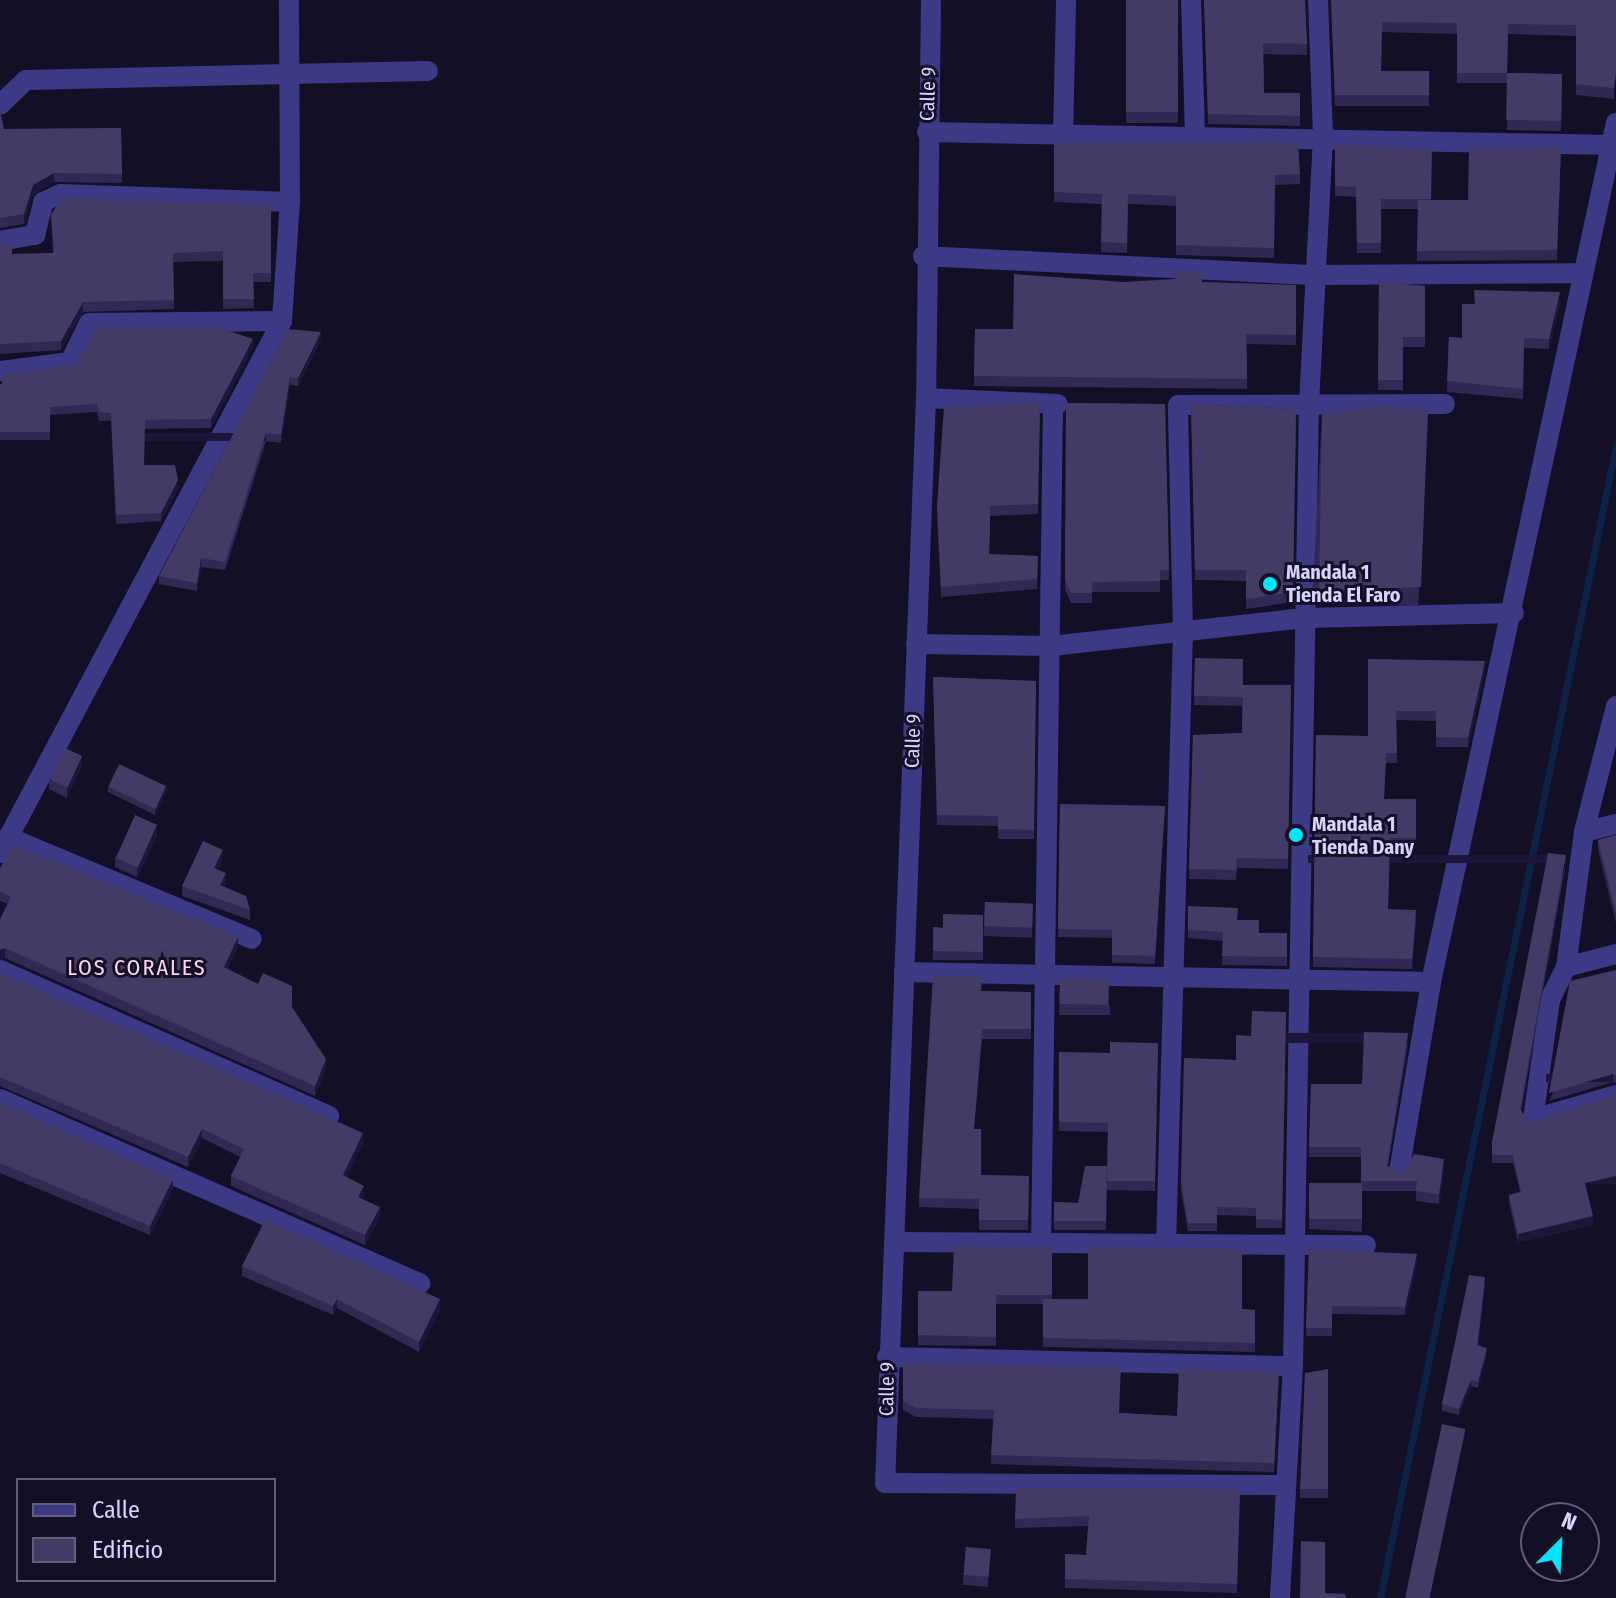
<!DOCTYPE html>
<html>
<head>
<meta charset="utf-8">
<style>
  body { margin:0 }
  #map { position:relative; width:1616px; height:1598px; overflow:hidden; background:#130f26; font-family:"Fira Sans Condensed",sans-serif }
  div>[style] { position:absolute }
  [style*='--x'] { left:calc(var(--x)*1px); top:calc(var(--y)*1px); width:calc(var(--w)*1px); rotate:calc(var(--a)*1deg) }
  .stream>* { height:7px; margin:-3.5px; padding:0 3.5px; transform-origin:3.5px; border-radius:3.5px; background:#0c2248 }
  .minor>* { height:20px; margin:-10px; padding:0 10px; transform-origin:10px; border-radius:10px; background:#3d3a85 }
  .wall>* { inset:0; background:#312854; transform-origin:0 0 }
  .shaded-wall>* { inset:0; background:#1d163a; transform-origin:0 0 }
  .building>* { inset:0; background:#433a66; transform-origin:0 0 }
  .dots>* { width:22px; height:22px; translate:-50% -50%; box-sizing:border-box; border:4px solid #130f26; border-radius:50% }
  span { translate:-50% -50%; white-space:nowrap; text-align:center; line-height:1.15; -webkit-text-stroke:6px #130f26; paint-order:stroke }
  .street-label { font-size:20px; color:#d9d4ff }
  .poi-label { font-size:20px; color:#d9d4ff; font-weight:700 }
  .left { translate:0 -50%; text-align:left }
  .neighbourhood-label { font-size:22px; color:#ffd6f0; letter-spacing:2px }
  .legend { position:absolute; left:16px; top:1478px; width:260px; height:104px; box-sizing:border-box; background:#130f26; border:2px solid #625e7d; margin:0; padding:10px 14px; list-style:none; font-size:24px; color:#d9d4ff }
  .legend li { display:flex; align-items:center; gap:16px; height:40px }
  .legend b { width:40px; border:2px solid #625e7d }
  .north { position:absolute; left:1520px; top:1502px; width:80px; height:80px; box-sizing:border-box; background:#130f26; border:2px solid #625e7d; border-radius:50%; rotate:24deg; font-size:22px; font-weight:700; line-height:32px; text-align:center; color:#d9d4ff }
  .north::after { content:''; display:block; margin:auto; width:28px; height:36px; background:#00e5ff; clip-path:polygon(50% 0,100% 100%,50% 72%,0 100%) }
</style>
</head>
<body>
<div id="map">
  <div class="stream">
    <div style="--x:1380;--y:1598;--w:1177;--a:-78.43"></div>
  </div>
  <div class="minor">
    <div style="--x:931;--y:0;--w:398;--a:90.7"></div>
    <div style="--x:926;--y:398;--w:1086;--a:92.16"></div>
    <div style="--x:885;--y:1483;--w:401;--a:0.3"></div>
    <div style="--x:1191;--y:0;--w:135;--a:88.3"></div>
    <div style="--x:0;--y:105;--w:36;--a:-44"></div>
    <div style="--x:26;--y:80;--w:402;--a:-1.3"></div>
    <div style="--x:927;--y:132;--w:684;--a:1.09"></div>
    <div style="--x:1063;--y:136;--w:136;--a:-88.7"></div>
    <div style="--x:0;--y:241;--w:36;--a:-10"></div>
    <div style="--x:35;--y:235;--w:34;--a:-76"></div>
    <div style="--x:43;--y:202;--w:19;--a:-25"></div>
    <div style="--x:60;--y:194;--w:230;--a:2"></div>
    <div style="--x:923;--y:256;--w:393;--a:2.8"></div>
    <div style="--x:1316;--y:275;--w:265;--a:-0.4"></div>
    <div style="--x:0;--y:371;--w:71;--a:-7.3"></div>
    <div style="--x:70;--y:362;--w:43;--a:-64"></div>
    <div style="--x:89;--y:323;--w:193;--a:-0.6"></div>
    <div style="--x:926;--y:398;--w:132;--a:2.6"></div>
    <div style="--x:1182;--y:405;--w:263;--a:-0.2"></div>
    <div style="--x:916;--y:644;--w:135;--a:0.8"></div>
    <div style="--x:1051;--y:646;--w:257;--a:-6.3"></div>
    <div style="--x:1306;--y:618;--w:208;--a:-1.4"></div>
    <div style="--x:1616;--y:706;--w:130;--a:104.3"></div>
    <div style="--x:1584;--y:832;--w:136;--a:97.6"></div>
    <div style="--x:1566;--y:967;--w:37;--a:116"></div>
    <div style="--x:1550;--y:1000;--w:120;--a:98.1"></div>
    <div style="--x:1533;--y:1119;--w:86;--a:-16.1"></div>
    <div style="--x:1584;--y:832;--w:33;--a:-14"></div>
    <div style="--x:8;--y:837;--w:264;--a:22.7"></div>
    <div style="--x:0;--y:853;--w:602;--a:-62.07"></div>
    <div style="--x:282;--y:321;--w:119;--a:-86.2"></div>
    <div style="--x:290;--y:202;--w:202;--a:-90.3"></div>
    <div style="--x:1566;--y:967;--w:52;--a:-14.6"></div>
    <div style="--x:0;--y:970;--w:360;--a:23.9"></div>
    <div style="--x:904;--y:972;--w:527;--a:1.09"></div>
    <div style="--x:0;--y:1099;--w:459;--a:23.7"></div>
    <div style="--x:1399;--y:1172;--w:193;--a:-80.4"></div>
    <div style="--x:1431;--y:982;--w:879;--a:-77.85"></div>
    <div style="--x:894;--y:1242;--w:472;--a:0.4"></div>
    <div style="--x:1041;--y:1246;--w:842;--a:-89.18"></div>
    <div style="--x:1166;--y:1247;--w:616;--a:-88.42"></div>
    <div style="--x:1183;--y:631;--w:226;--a:-91.3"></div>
    <div style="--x:887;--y:1357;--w:406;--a:1.3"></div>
    <div style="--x:1280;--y:1598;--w:232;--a:-86.8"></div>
    <div style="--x:1293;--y:1366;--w:962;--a:-89.05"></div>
    <div style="--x:1309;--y:404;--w:268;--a:-87"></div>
    <div style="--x:1323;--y:136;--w:136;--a:-92.1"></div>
  </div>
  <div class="wall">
    <div style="left:1126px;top:0;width:52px;height:123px"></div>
    <div style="clip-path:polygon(1204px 0,1305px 0,1307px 55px,1263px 54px,1264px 93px,1300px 93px,1300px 126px,1208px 124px)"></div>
    <div style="clip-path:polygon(1331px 0,1616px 0,1614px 99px,1576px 95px,1576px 36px,1508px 34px,1507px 73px,1562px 74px,1561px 131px,1507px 130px,1507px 83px,1457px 83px,1457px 34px,1382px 32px,1381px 71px,1429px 71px,1429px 106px,1335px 106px)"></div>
    <div style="clip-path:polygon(0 111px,4px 129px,121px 128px,122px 183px,54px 182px,33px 194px,24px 224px,0 228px)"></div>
    <div style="clip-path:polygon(1054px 143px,1300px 174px,1300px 184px,1275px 185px,1274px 258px,1176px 255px,1176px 206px,1128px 204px,1127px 253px,1101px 252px,1102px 204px,1054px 202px)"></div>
    <div style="clip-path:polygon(1335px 144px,1431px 200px,1468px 200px,1561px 147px,1557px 260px,1417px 261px,1418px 209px,1381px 209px,1381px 253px,1357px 253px,1356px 197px,1335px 196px)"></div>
    <div style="clip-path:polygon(271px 205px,271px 282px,253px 282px,254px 308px,223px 309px,223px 261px,173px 262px,174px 309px,83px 312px,61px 350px,0 354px,0 244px,12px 254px,53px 253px,51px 214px)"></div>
    <div style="clip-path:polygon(1124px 282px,1202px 282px,1296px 285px,1296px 345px,1247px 344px,1247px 389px,974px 386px,975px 329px,1013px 329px)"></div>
    <div style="clip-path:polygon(1379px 282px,1425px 286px,1425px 347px,1403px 347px,1403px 390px,1378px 390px)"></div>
    <div style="clip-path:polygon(1560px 302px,1549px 349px,1524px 348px,1523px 399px,1447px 392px,1449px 337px,1462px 338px)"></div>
    <div style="clip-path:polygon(288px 329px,321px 340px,298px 386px,290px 385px,281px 443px,266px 441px,225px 570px,201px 567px,197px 591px,159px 584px,159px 576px)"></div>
    <div style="clip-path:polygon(253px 347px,211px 428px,145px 429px,144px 465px,178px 489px,161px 521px,116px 524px,111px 421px,99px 421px,97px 412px,50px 415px,50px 440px,0 440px,0 384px)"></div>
    <div style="clip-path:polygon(1040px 402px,1038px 514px,990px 516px,989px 554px,1038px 556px,1037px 589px,941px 597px,937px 516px)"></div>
    <div style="clip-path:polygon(1066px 403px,1165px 404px,1169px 580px,1160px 580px,1160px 592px,1092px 592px,1092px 603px,1071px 603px,1065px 590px)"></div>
    <div style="clip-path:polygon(1191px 404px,1296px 409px,1293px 602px,1246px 609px,1246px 581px,1195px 580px)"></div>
    <div style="left:1322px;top:414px;width:106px;height:187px;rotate:3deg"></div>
    <div style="clip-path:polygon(1195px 658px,1243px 685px,1291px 685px,1288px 869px,1237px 868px,1236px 880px,1189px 879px,1193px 735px,1242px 733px,1242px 706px,1194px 705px)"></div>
    <div style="clip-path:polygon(1368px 659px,1485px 670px,1468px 747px,1436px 747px,1436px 721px,1396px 720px,1397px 763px,1386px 763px,1384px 799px,1416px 799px,1416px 848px,1390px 847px,1388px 909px,1416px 919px,1412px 969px,1313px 967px,1316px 735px,1368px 736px)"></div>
    <div style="clip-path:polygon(933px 677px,1036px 681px,1034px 839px,998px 839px,998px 826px,937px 825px)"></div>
    <div style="clip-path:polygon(82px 766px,67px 798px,49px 789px,49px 779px)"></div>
    <div style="clip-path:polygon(108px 787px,166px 792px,155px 815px,108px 792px)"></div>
    <div style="clip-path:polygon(1060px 804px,1165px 806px,1155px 964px,1112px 963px,1112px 938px,1058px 937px)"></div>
    <div style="clip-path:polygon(1616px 835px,1616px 923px,1598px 850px,1598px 840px)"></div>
    <div style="clip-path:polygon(157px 836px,137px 877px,115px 867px,115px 857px)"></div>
    <div style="clip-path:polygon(223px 859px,218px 869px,226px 883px,224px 887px,250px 910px,250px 920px,182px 896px,182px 886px)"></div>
    <div style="clip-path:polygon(1566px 863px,1521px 1111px,1530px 1123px,1587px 1191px,1593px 1225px,1518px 1242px,1509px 1203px,1509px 1195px,1520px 1192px,1513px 1163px,1492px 1163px,1492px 1142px)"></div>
    <div style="clip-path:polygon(0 868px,238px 947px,227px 969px,292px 1008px,326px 1069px,315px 1096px,5px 958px,0 960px,8px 904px,0 901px)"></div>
    <div style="left:985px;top:902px;width:48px;height:34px;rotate:2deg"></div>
    <div style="clip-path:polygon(1188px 906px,1238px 920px,1259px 933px,1287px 933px,1287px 966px,1222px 965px,1223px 941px,1188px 938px)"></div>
    <div style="clip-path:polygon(983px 915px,983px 960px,933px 960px,933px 927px,943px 928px)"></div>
    <div style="clip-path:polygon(1616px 970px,1616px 1083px,1613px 1082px,1549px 1101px)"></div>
    <div style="clip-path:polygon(0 973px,363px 1142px,346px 1177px,364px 1196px,362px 1199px,380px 1217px,365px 1245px,231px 1186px,231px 1176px,240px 1157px,202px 1138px,188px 1167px,0 1086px)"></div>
    <div style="clip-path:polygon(1060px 978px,1110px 1005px,1110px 1015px,1059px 1015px)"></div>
    <div style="clip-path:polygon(981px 991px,1031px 992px,1031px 1039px,982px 1039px,974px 1129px,981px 1175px,1029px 1176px,1028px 1230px,979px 1230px,979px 1209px,919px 1207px,919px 1198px)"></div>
    <div style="clip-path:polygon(1286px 1012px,1282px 1228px,1256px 1228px,1256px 1216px,1217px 1215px,1217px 1231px,1188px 1231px,1181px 1191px,1184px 1058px,1236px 1060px,1251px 1036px)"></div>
    <div style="clip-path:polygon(1158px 1043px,1155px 1191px,1107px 1190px,1108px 1132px,1059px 1131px,1059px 1052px,1110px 1053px)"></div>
    <div style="clip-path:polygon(1408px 1043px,1388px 1166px,1403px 1174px,1444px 1169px,1439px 1204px,1416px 1201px,1416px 1191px,1362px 1191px,1362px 1232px,1309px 1229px,1309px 1183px,1361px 1183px,1361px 1157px,1309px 1157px,1311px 1084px,1362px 1084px)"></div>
    <div style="clip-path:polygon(0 1103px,173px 1189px,150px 1235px,0 1173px)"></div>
    <div style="clip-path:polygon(1107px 1166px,1106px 1230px,1054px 1230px,1054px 1202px,1078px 1203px)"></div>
    <div style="clip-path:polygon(1052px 1247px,1052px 1299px,1255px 1310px,1255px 1352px,1043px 1347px,1043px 1304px,996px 1304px,996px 1346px,918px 1345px,918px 1291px,952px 1291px)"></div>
    <div style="clip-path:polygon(1309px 1249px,1417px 1262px,1405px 1315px,1332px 1314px,1332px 1336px,1306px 1336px)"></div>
    <div style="clip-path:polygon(242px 1266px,440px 1309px,419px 1352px,337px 1308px,333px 1315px,242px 1276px)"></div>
    <div style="clip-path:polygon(1485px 1283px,1478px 1345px,1487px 1354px,1478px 1388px,1471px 1386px,1459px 1415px,1442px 1411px,1442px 1404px)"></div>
    <div style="clip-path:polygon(903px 1363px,1120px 1413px,1177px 1416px,1279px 1372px,1274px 1472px,991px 1464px,993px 1419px,916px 1417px,903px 1410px)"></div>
    <div style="clip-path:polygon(1328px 1377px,1328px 1498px,1300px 1498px,1300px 1489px)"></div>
    <div style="clip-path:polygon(1240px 1489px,1237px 1593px,1065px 1588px,1065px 1554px,1086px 1555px,1088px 1526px,1015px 1528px,1015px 1519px)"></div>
    <div style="left:966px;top:1547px;width:25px;height:38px;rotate:5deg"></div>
  </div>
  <div class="shaded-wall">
    <div style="clip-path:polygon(54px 173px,54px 182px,33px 194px,24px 224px,24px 214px,33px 185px)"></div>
    <div style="clip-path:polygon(1560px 292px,1560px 302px,1549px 349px,1549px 339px)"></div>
    <div style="clip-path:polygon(83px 302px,83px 312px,61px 350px,61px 341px)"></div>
    <div style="clip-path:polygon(321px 332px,321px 340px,298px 386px,298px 378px)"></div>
    <div style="clip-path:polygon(253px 339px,253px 347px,211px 428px,211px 419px)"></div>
    <div style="clip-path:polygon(290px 377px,290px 385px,281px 443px,281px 435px)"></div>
    <div style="left:266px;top:433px;width:8px;height:135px;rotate:90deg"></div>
    <div style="clip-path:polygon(178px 480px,178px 489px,161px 521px,161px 513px)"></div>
    <div style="clip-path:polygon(201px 558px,201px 567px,197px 591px,197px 583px)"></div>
    <div style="clip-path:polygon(1485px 661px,1485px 670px,1468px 747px,1468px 738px)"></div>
    <div style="clip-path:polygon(82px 756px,82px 766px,67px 798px,67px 788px)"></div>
    <div style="clip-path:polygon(166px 786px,166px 792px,155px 815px,155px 810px)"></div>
    <div style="clip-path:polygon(157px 825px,157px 836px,137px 877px,137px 867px)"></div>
    <div style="clip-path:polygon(223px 850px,223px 859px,214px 877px,214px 868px)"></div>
    <div style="left:1566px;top:855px;width:8px;height:258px;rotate:90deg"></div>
    <div style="clip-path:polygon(226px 873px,226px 883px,220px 895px,220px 885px)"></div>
    <div style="clip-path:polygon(238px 937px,238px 947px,224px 977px,224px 967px)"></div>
    <div style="clip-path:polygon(5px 948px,5px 958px,0 960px,0 950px)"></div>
    <div style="left:1408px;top:1033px;width:10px;height:135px;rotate:90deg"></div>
    <div style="clip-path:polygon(326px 1059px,326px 1069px,315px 1096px,315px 1086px)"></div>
    <div style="left:1613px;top:1074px;width:8px;height:67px;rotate:90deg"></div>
    <div style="clip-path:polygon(202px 1129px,202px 1138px,188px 1167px,188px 1157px)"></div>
    <div style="clip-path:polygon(363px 1133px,363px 1142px,343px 1185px,343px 1175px)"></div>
    <div style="clip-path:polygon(1444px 1159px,1444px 1169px,1439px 1204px,1439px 1194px)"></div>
    <div style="left:1616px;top:1176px;width:8px;height:32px;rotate:90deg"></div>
    <div style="clip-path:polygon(173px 1179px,173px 1189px,150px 1235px,150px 1226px)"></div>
    <div style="clip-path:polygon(364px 1186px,364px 1196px,358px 1206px,358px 1197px)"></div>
    <div style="clip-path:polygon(380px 1207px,380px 1217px,365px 1245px,365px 1235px)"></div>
    <div style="clip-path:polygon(1593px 1216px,1593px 1225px,1518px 1242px,1518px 1234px)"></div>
    <div style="clip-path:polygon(1417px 1254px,1417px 1262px,1405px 1315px,1405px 1307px)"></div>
    <div style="clip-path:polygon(337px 1299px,337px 1308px,333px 1315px,333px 1306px)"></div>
    <div style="clip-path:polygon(440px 1299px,440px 1309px,419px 1352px,419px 1342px)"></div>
    <div style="clip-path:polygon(1487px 1348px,1487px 1354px,1478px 1388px,1478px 1382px)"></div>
    <div style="clip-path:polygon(1471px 1380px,1471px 1386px,1459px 1415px,1459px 1409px)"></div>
    <div style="clip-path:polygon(1465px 1429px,1465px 1435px,1425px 1598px,1424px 1598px)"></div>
  </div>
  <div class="building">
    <div style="left:1126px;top:0;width:52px;height:112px"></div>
    <div style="clip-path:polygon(1204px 0,1305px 0,1307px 44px,1263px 43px,1264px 93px,1300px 93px,1300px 116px,1208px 114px)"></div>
    <div style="clip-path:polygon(1331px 0,1616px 0,1616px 73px,1614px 88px,1576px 84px,1576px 25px,1508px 24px,1507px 73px,1457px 73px,1457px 23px,1382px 22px,1381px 71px,1429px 71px,1429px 95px,1335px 95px)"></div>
    <div style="left:1507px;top:73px;width:55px;height:47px;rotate:1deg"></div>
    <div style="clip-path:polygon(0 111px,4px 129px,121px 128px,122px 174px,54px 173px,33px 185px,24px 214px,0 218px)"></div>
    <div style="clip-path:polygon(1298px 142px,1300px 174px,1275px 175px,1274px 248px,1176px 245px,1176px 196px,1128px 194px,1127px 243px,1101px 242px,1102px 194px,1054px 192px,1054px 143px)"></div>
    <div style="clip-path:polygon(1335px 144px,1432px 150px,1431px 199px,1381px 199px,1381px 243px,1357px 243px,1356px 187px,1335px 186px)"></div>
    <div style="clip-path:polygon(1561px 147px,1557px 250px,1417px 251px,1418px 200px,1468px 200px,1469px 148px)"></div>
    <div style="clip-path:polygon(63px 198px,271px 205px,271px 273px,253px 273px,254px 299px,223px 299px,223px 251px,173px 253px,174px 300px,83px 302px,61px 341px,0 344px,0 244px,12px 243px,12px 254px,54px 253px,51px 214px)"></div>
    <div style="clip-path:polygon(1175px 271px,1202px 272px,1202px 282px,1296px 285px,1296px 335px,1246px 334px,1247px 379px,974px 376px,975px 329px,1013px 329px,1014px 274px,1124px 282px,1175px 279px)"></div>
    <div style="clip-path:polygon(1379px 282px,1425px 286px,1425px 337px,1403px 337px,1403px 380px,1378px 380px)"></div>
    <div style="clip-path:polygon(1474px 290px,1560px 292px,1549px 339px,1524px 338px,1523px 389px,1447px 381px,1449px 337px,1462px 338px,1462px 304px,1475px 304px)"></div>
    <div style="clip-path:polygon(97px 327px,217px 327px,253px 339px,211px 419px,145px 420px,144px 465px,175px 465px,178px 480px,161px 513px,116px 515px,111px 413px,99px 412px,97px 404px,50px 407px,50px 432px,0 432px,0 384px,2px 384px,2px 375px,77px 364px)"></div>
    <div style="clip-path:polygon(288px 329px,321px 332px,298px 378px,290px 377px,281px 435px,266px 433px,225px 562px,201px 558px,197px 583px,159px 576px)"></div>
    <div style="clip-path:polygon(1040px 402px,1038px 504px,990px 506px,990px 530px,989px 554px,1038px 556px,1037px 579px,941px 587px,937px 505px,944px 407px)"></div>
    <div style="clip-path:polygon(1066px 403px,1165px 404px,1169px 570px,1160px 570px,1160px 581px,1092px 582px,1092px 593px,1071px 593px,1065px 580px)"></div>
    <div style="clip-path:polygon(1191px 404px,1296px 409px,1293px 592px,1246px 599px,1246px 570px,1195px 570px)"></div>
    <div style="clip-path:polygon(1378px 406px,1428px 410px,1421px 587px,1319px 591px,1322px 414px)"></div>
    <div style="clip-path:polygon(1195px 658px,1243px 659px,1243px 685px,1291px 685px,1288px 859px,1237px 858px,1236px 870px,1189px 869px,1193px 735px,1242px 733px,1243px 697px,1194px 696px)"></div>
    <div style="clip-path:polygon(1368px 659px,1485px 661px,1468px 738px,1436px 737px,1436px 711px,1396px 711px,1397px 753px,1386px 753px,1384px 799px,1416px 799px,1416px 838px,1390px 838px,1388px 909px,1416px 910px,1412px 959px,1313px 957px,1316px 735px,1368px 736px)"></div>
    <div style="clip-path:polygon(933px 677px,1036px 681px,1034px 830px,998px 829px,998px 816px,937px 815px)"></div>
    <div style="left:65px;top:748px;width:19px;height:35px;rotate:25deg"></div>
    <div style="left:119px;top:764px;width:52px;height:25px;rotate:25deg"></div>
    <div style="clip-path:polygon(1060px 804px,1165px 806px,1155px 956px,1112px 955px,1112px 930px,1058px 929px)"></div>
    <div style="left:135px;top:815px;width:24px;height:47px;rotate:24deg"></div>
    <div style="clip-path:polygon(1616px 835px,1616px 913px,1598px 840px)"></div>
    <div style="clip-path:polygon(203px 841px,223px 850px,214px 868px,226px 873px,220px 885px,246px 896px,250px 910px,182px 886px)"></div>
    <div style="clip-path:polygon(14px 845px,238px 937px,224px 967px,258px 984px,263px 973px,292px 986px,292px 1007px,326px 1059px,315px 1086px,5px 948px,0 950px,0 919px,11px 897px,0 891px,0 868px)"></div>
    <div style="clip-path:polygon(1548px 853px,1566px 855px,1520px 1109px,1530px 1123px,1616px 1095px,1616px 1176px,1585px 1183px,1593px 1216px,1518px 1234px,1509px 1195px,1521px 1192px,1513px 1155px,1492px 1155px,1492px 1142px)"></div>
    <div style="left:985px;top:902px;width:48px;height:24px;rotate:2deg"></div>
    <div style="clip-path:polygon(1188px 906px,1238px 908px,1237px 920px,1259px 920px,1259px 933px,1287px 933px,1287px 957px,1222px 956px,1223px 932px,1188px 930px)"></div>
    <div style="clip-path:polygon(943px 914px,983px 915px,983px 952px,933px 951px,933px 927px,943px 928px)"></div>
    <div style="clip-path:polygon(1616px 970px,1616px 1075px,1613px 1074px,1549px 1093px,1570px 981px)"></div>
    <div style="clip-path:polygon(0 973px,363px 1133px,343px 1175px,364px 1186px,358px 1197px,380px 1207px,365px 1235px,231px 1176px,244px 1149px,202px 1129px,188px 1157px,0 1077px)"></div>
    <div style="clip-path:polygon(933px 976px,982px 977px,981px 991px,1031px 992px,1031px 1029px,982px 1029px,974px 1129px,981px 1129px,981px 1175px,1029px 1176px,1028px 1220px,979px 1220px,979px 1199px,919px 1198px)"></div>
    <div style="left:1060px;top:978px;width:49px;height:26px;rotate:1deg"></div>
    <div style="clip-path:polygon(1252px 1011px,1286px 1012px,1282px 1220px,1256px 1219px,1256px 1208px,1217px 1207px,1217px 1223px,1188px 1223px,1181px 1183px,1184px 1058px,1236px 1060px,1236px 1035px,1251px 1036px)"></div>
    <div style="clip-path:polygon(1364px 1032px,1408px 1033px,1387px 1166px,1403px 1174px,1414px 1154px,1444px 1159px,1439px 1194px,1416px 1191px,1417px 1181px,1361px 1181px,1361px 1147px,1309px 1147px,1311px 1084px,1362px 1084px)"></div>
    <div style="clip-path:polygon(1110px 1042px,1158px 1043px,1155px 1181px,1107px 1181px,1108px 1123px,1059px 1122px,1059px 1052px,1110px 1053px)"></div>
    <div style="clip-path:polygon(0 1103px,173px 1179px,150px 1226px,0 1163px)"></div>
    <div style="clip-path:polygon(1085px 1166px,1107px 1166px,1106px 1221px,1054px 1221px,1054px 1202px,1078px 1203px)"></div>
    <div style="left:1309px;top:1183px;width:53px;height:36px"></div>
    <div style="clip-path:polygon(265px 1220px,440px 1299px,419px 1342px,337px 1299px,333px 1306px,242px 1266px)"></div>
    <div style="clip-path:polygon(954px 1246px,1052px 1247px,1052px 1295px,996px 1295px,996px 1337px,918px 1335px,918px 1291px,952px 1291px)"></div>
    <div style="clip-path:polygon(1088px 1247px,1242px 1249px,1242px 1309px,1255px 1310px,1255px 1343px,1043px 1338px,1043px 1299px,1088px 1299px)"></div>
    <div style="clip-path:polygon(1309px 1249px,1417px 1254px,1405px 1307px,1332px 1306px,1332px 1328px,1306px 1328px)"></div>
    <div style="clip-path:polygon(1469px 1275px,1485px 1277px,1477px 1345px,1487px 1348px,1478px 1382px,1471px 1380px,1459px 1409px,1442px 1404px)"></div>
    <div style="clip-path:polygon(903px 1363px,1121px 1367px,1119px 1413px,1177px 1416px,1179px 1368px,1279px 1372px,1274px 1463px,991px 1455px,994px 1410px,916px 1408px,903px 1401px)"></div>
    <div style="clip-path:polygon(1328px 1369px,1328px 1489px,1300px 1489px,1305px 1373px)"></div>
    <div style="left:1442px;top:1424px;width:24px;height:179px;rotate:12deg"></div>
    <div style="clip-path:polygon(1016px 1488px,1240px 1489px,1237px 1584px,1065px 1579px,1065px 1554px,1086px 1555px,1089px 1516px,1015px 1519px)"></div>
    <div style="clip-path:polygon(1301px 1541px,1325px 1542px,1325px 1593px,1345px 1594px,1346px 1598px,1300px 1598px)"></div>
    <div style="left:966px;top:1547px;width:25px;height:28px;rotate:5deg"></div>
  </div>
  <div class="dots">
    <div style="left:1270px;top:584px;background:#00e5ff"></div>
    <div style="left:1296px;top:835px;background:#00e5ff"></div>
  </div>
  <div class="street-label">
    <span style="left:928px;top:94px;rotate:-88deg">Calle 9</span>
    <span style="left:913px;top:741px;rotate:-88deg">Calle 9</span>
    <span style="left:887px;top:1389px;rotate:-89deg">Calle 9</span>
  </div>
  <div class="poi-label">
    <span class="left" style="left:1286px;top:584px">Mandala 1<br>Tienda El Faro</span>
    <span class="left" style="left:1312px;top:836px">Mandala 1<br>Tienda Dany</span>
  </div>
  <div class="neighbourhood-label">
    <span style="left:137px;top:968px">LOS CORALES</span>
  </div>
  <ul class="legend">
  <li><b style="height:10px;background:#3d3a85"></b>Calle</li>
  <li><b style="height:22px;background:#433a66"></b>Edificio</li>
  </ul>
  <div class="north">N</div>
</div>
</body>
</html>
